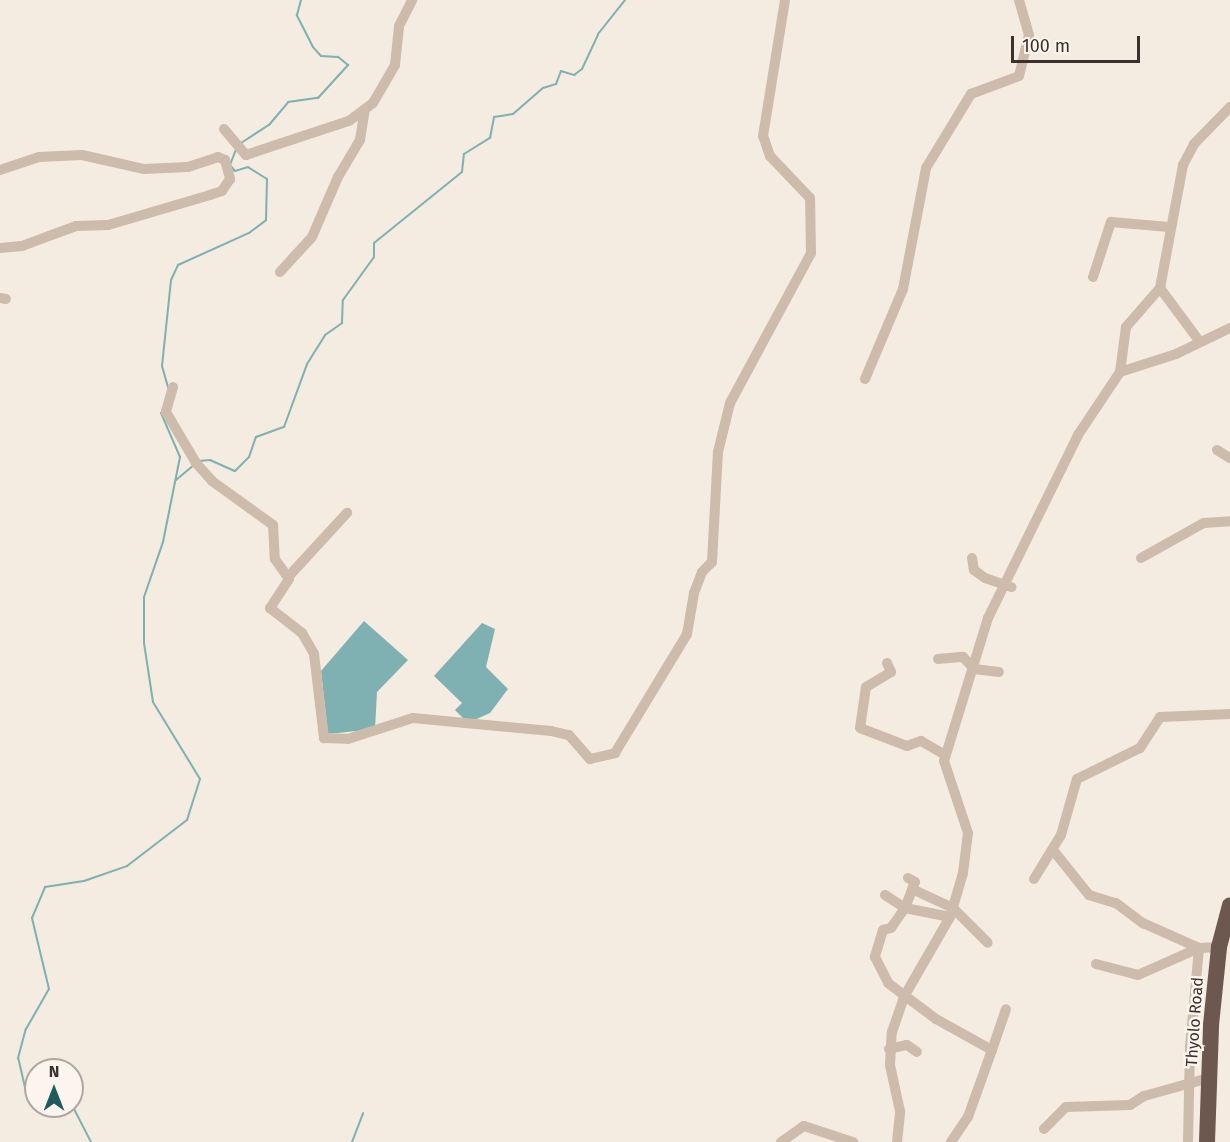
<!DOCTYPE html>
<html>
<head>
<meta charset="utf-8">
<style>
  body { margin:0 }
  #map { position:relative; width:1230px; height:1142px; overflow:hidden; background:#f4ebe1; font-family:"Fira Sans",sans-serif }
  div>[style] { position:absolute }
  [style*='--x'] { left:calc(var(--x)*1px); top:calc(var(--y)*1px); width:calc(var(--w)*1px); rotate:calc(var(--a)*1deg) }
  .water>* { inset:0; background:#7fb0b2 }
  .stream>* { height:2px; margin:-1px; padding:0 1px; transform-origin:1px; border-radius:1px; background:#7fb0b2 }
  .minor>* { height:10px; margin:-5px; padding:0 5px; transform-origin:5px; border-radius:5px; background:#cdbbac }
  .trunk>* { height:16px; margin:-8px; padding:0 8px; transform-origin:8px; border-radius:8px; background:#6c584f }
  span { translate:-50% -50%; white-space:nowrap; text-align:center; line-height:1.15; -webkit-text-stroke:5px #fbf5ee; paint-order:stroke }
  .street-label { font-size:16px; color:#3b302b }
  .north { position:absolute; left:24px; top:1058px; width:60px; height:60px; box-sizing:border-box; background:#fbf5ee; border:2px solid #aea6a0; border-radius:50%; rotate:0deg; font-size:16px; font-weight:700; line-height:24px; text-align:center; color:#3b302b }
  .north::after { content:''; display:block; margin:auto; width:21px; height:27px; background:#1f5a5e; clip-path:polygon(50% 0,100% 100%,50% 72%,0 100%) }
  .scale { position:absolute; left:1011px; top:36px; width:129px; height:27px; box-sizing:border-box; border:3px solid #3b302b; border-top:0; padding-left:8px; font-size:18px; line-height:21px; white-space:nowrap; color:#3b302b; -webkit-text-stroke:4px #fbf5ee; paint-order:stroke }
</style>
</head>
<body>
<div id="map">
  <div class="water">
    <div style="clip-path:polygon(364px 621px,408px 660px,377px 692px,375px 729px,328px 734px,321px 671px)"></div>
    <div style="clip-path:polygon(482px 623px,495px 629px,486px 667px,508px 689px,490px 713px,468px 723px,455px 710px,462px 703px,434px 676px)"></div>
  </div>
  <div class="stream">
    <div style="--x:241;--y:143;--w:33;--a:-33"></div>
    <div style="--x:269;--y:125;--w:30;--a:-50"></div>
    <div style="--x:288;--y:102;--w:30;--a:-8"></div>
    <div style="--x:318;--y:98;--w:45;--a:-47.7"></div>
    <div style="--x:348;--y:65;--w:13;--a:-141"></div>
    <div style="--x:338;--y:57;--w:17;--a:-177"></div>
    <div style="--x:321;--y:56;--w:12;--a:-132"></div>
    <div style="--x:313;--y:47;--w:36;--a:-117"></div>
    <div style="--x:297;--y:15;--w:16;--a:-75"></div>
    <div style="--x:168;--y:387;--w:22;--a:-106"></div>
    <div style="--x:162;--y:366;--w:86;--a:-84"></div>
    <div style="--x:171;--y:280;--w:17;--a:-65"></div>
    <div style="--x:178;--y:265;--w:78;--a:-24.3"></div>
    <div style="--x:249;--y:233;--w:21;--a:-37"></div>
    <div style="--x:266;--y:220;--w:41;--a:-88.6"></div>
    <div style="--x:267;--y:179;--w:22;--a:-148"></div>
    <div style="--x:248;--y:167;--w:14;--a:163"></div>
    <div style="--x:235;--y:171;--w:8;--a:-130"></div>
    <div style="--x:230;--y:165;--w:17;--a:-69"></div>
    <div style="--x:199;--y:461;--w:11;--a:-5"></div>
    <div style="--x:210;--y:460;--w:27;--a:24"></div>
    <div style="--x:235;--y:471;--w:20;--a:-45"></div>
    <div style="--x:249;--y:457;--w:21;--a:-71"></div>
    <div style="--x:256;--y:437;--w:30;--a:-20"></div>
    <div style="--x:284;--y:427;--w:67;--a:-69.9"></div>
    <div style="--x:307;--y:364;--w:34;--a:-58"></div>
    <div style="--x:325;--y:335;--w:21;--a:-35"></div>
    <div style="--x:342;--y:323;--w:23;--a:-88"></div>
    <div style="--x:343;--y:300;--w:53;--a:-54.2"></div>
    <div style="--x:374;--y:257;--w:14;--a:-90"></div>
    <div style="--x:374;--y:243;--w:113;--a:-38.9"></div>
    <div style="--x:462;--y:172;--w:18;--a:-84"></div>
    <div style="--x:464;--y:154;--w:31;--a:-32"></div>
    <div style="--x:490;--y:138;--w:21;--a:-79"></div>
    <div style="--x:494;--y:117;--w:19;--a:-9"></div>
    <div style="--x:513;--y:114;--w:40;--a:-41"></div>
    <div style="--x:543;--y:88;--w:14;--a:-17"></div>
    <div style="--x:556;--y:84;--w:14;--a:-69"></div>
    <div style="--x:561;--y:71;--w:14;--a:17"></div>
    <div style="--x:574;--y:75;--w:10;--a:-37"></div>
    <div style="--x:582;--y:69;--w:38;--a:-65"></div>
    <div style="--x:598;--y:34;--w:43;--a:-51.5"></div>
    <div style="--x:176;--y:480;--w:23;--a:-40"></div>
    <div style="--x:36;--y:1093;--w:9;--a:162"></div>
    <div style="--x:27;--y:1096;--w:39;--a:-103"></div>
    <div style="--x:18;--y:1058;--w:30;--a:-75"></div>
    <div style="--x:26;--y:1029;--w:46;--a:-60.1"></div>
    <div style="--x:49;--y:989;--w:73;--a:-103.5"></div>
    <div style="--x:32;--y:918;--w:34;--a:-67"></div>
    <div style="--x:45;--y:887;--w:39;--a:-9"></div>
    <div style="--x:84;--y:881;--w:46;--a:-19.2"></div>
    <div style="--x:127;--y:866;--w:76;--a:-37.5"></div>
    <div style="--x:187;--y:820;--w:43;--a:-72.4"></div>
    <div style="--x:200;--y:779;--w:90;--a:-121.4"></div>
    <div style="--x:153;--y:702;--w:60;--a:-98.7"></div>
    <div style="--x:144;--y:643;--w:46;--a:-90"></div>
    <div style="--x:144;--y:597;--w:58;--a:-70.9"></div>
    <div style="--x:163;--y:542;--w:87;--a:-78.7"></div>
    <div style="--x:180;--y:457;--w:48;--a:-113.4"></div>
    <div style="--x:72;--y:1105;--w:42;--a:62.8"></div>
    <div style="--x:352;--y:1142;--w:31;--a:-69"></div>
  </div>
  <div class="minor">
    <div style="--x:224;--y:129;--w:34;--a:50"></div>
    <div style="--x:246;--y:155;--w:108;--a:-18.3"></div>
    <div style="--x:349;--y:121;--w:30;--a:-37"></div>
    <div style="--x:373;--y:103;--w:44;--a:-59.9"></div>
    <div style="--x:395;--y:65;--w:39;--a:-84"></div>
    <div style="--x:399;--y:26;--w:29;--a:-63"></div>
    <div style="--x:0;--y:170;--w:41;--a:-18.4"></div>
    <div style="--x:39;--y:157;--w:43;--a:-2.7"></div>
    <div style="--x:82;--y:155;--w:64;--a:12.7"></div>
    <div style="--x:144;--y:169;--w:44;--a:-2.6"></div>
    <div style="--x:188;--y:167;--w:32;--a:-18"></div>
    <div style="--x:218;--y:157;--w:8;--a:23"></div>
    <div style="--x:225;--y:160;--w:20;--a:75"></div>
    <div style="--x:230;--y:179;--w:14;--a:124"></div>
    <div style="--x:222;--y:191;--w:13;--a:162"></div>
    <div style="--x:210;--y:195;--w:106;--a:163.6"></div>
    <div style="--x:108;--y:225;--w:32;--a:178"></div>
    <div style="--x:76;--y:226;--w:58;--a:159.7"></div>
    <div style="--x:22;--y:246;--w:22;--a:175"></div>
    <div style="--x:280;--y:272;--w:47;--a:-47.6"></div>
    <div style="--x:312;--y:237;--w:65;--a:-66.6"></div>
    <div style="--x:338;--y:177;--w:43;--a:-59.3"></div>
    <div style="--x:360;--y:140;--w:31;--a:-81"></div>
    <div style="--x:1093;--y:277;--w:58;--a:-71.9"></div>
    <div style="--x:1111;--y:222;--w:58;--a:4.9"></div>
    <div style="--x:1160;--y:288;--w:67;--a:53.5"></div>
    <div style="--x:0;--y:298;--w:6;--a:9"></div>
    <div style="--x:1120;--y:372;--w:45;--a:-82.4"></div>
    <div style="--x:1126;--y:327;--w:52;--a:-48.9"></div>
    <div style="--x:1160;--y:288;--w:125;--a:-79.4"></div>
    <div style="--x:1183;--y:165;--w:24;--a:-62"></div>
    <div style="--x:1194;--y:144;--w:52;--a:-45.8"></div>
    <div style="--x:865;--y:379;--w:98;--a:-67.1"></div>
    <div style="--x:903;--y:289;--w:123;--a:-79.2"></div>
    <div style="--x:926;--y:168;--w:87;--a:-58.7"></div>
    <div style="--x:971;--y:94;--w:51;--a:-20.6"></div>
    <div style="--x:1019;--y:76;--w:42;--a:-76.3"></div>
    <div style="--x:1029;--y:35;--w:36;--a:-106"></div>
    <div style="--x:173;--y:387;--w:26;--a:106"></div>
    <div style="--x:166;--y:412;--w:59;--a:59.5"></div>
    <div style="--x:196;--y:463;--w:24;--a:48"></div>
    <div style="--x:212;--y:481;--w:75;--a:35.8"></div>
    <div style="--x:273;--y:525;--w:34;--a:87"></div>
    <div style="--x:275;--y:559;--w:24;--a:55"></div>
    <div style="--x:289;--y:579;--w:35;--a:123"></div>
    <div style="--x:270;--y:608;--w:41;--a:38"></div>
    <div style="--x:302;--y:633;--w:24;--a:60"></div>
    <div style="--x:314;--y:654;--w:85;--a:83.2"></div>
    <div style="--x:324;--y:738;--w:24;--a:2"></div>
    <div style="--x:348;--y:739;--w:68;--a:-17.9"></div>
    <div style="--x:413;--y:718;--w:139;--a:5.4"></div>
    <div style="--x:551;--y:731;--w:18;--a:13"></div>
    <div style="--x:569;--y:735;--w:32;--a:49"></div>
    <div style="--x:590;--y:759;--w:26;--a:-13"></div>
    <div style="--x:615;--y:753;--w:139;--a:-58.8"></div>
    <div style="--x:687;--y:634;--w:42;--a:-80.3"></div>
    <div style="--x:694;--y:593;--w:22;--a:-69"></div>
    <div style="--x:702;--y:572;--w:14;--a:-45"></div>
    <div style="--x:712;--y:562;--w:110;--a:-86.9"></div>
    <div style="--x:718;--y:452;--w:50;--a:-76.2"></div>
    <div style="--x:730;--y:403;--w:170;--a:-61.6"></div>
    <div style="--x:811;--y:253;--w:55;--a:-91"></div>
    <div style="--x:810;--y:198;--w:58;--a:-133.6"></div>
    <div style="--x:770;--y:156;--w:21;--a:-109"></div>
    <div style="--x:763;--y:136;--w:138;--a:-80.8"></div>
    <div style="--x:1217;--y:450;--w:15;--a:32"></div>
    <div style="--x:972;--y:558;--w:12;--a:81"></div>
    <div style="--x:974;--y:570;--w:14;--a:36"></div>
    <div style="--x:985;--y:578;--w:28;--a:19"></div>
    <div style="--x:1141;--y:558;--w:72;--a:-29.1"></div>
    <div style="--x:1204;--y:523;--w:26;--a:-4"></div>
    <div style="--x:289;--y:576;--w:86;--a:-47.4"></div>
    <div style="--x:938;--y:659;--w:25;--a:-5"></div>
    <div style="--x:963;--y:657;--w:16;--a:47"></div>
    <div style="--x:974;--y:669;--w:25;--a:7"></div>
    <div style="--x:887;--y:663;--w:10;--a:66"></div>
    <div style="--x:891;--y:672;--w:29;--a:149"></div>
    <div style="--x:866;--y:687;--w:41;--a:98.3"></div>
    <div style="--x:860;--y:728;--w:50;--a:21"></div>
    <div style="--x:907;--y:746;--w:15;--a:-20"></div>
    <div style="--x:921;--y:741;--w:28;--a:30"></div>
    <div style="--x:1053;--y:850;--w:58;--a:51.3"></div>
    <div style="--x:1089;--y:895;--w:28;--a:17"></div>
    <div style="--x:1116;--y:903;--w:34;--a:37"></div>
    <div style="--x:1143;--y:923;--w:61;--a:24.1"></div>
    <div style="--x:908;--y:878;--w:8;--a:30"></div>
    <div style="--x:915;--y:882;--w:28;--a:111"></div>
    <div style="--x:905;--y:908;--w:46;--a:11.3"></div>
    <div style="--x:1034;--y:879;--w:52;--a:-58.5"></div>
    <div style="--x:1061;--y:835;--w:58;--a:-74.1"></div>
    <div style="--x:1077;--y:779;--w:70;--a:-26.2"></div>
    <div style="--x:1140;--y:748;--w:37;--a:-57"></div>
    <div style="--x:1160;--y:717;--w:70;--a:-2.5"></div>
    <div style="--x:912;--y:889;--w:45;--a:24.9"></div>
    <div style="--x:953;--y:908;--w:49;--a:45"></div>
    <div style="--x:885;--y:895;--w:24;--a:33"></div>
    <div style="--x:905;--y:908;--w:24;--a:125"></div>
    <div style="--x:891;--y:928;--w:8;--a:166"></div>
    <div style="--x:883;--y:930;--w:28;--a:107"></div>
    <div style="--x:875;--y:957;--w:29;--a:63"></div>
    <div style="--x:888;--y:983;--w:60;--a:36.9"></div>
    <div style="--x:936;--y:1019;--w:64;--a:29"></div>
    <div style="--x:992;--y:1050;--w:43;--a:-71.1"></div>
    <div style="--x:1096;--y:964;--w:43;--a:14.7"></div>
    <div style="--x:1138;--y:975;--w:67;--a:-23.9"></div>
    <div style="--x:1199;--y:948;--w:20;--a:-3"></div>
    <div style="--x:889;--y:1049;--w:18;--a:-13"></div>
    <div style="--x:907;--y:1045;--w:12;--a:35"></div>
    <div style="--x:1044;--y:1129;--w:31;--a:-45"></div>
    <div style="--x:1066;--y:1107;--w:64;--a:-1.8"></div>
    <div style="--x:1130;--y:1105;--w:17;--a:-33"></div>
    <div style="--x:1144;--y:1096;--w:67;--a:-15.5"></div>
    <div style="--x:781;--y:1142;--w:28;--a:-35"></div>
    <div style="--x:804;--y:1126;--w:52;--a:18.1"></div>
    <div style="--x:897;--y:1142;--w:31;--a:-84"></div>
    <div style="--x:900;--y:1111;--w:47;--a:-102.3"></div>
    <div style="--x:890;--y:1065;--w:33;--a:-87"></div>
    <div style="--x:892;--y:1032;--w:39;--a:-71"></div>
    <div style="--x:905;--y:995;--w:90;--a:-60"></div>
    <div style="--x:950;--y:917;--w:46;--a:-73.5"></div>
    <div style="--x:963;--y:873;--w:40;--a:-82.9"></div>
    <div style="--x:968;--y:833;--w:76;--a:-108.4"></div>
    <div style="--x:944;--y:761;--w:150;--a:-72.9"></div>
    <div style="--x:988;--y:618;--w:204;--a:-63.8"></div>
    <div style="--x:1078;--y:435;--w:76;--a:-56.3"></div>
    <div style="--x:1120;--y:372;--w:59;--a:-17.8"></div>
    <div style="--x:1176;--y:354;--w:60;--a:-25.7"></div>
    <div style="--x:951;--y:1142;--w:30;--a:-56"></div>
    <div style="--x:968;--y:1117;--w:71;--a:-70.3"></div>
    <div style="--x:1188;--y:1142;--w:95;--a:-88.8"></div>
    <div style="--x:1190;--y:1047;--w:99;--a:-84.8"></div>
  </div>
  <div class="trunk">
    <div style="--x:1207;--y:1142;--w:117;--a:-88"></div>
    <div style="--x:1211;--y:1025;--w:78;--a:-84.1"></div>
    <div style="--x:1219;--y:947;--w:43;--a:-75.3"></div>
  </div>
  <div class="street-label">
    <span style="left:1195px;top:1022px;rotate:-86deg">Thyolo Road</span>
  </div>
  <div class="north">N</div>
  <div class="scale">100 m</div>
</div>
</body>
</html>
